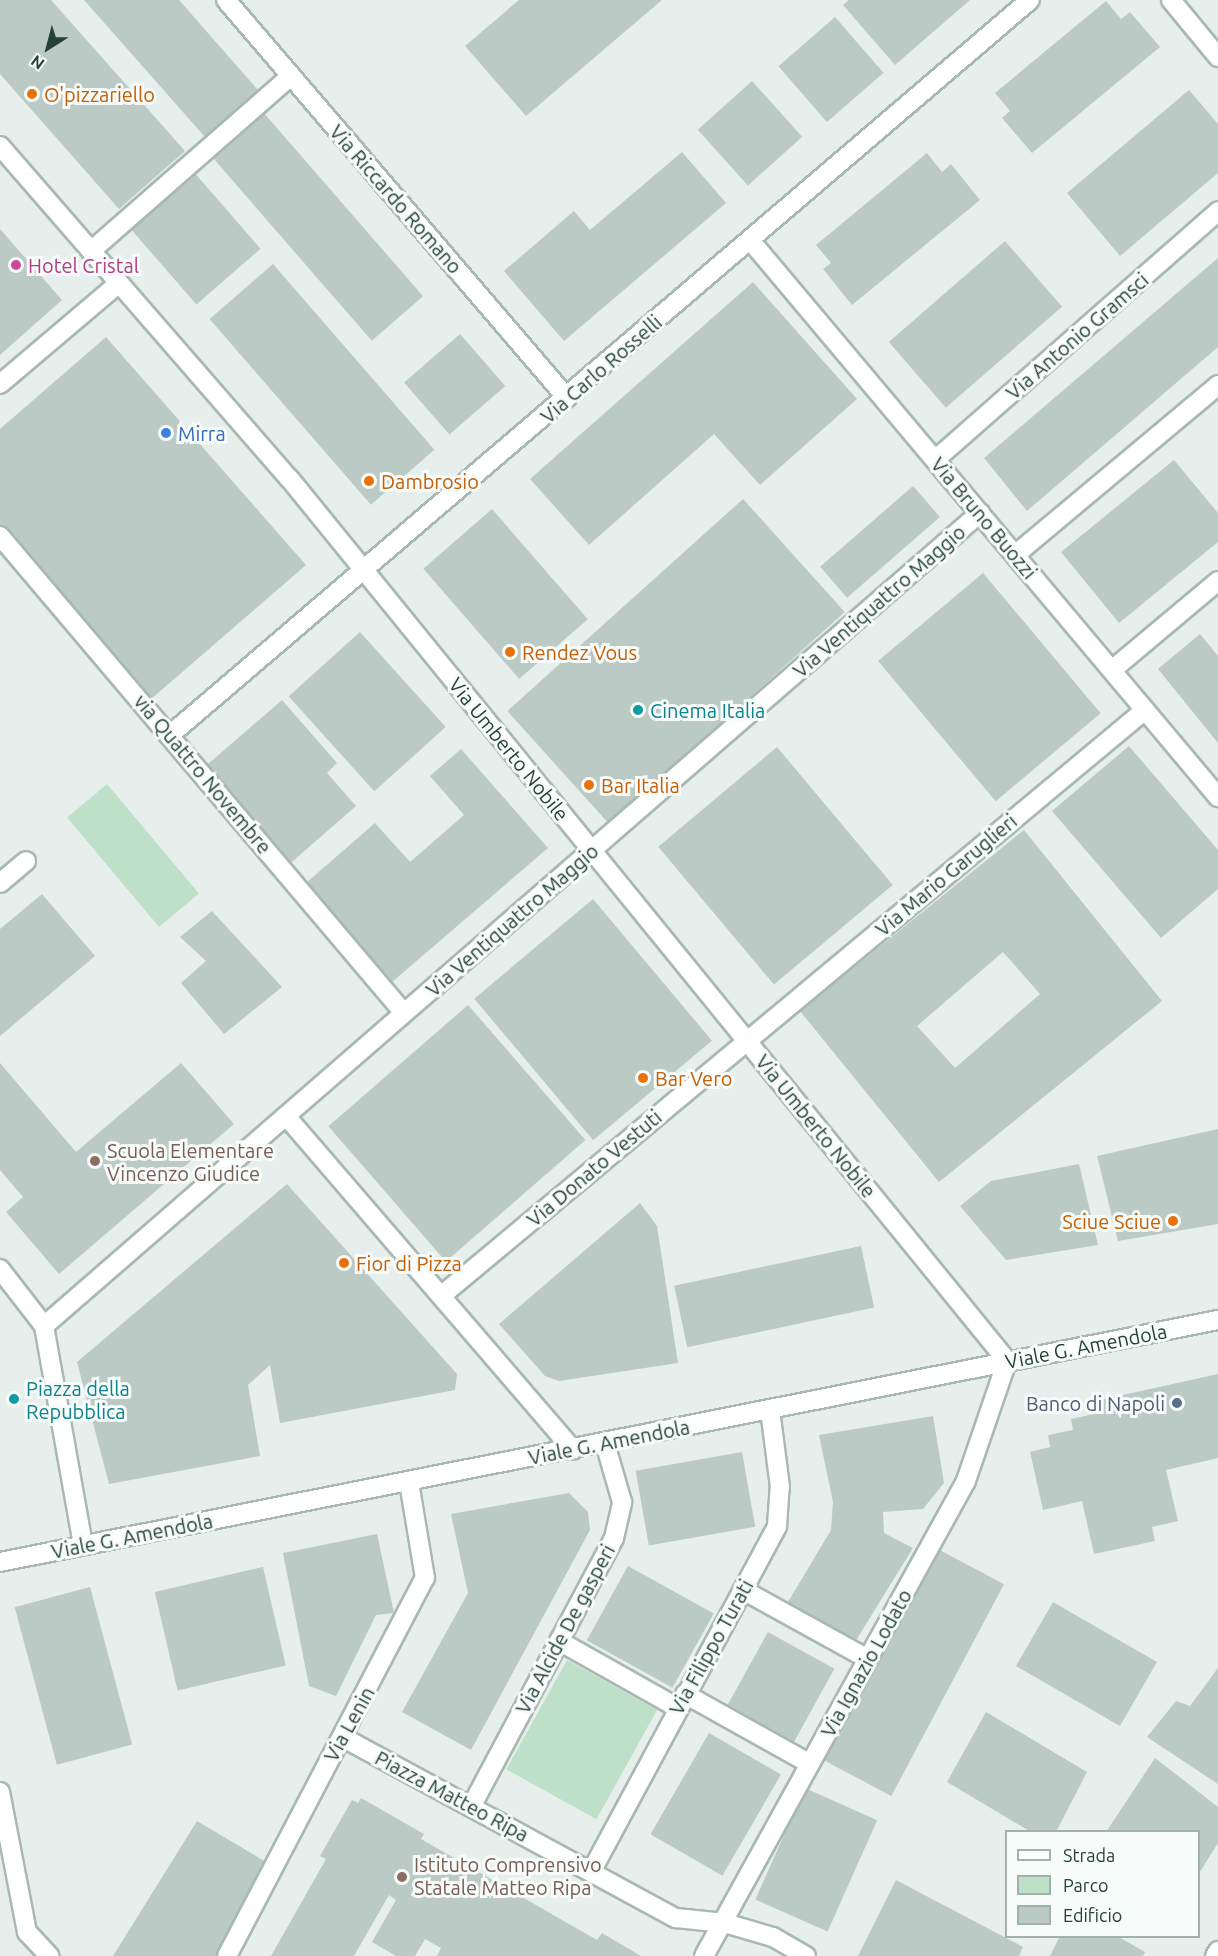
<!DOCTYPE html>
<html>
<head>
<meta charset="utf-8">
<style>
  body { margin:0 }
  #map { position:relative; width:1218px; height:1956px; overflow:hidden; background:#e6efeb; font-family:Ubuntu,sans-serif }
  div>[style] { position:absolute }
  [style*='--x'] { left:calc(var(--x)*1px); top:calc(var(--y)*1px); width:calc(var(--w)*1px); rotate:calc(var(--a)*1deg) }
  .green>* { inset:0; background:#bfe0c8; transform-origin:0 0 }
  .building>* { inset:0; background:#bbcac4; transform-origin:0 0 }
  .roads { filter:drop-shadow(2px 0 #a8b8b2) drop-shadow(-2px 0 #a8b8b2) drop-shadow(0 2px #a8b8b2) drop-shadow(0 -2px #a8b8b2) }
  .minor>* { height:18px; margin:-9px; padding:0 9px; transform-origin:9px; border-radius:9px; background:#fff }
  .dots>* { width:16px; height:16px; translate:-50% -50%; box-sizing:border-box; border:3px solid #f7fbf9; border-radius:50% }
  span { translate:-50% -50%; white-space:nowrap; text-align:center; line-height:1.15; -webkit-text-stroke:6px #f7fbf9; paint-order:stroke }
  .food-label { font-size:20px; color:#c56008 }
  .left { translate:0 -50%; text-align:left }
  .right { translate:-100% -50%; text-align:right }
  .street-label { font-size:20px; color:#24423a }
  .hotel-label { font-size:20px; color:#b23c85 }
  .shop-label { font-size:20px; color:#366cbe }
  .culture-label { font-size:20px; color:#0d838f }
  .education-label { font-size:20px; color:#785e54 }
  .service-label { font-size:20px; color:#4e5e75 }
  .legend { position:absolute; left:1005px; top:1830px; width:195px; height:108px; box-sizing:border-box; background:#f7fbf9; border:2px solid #a3b1ad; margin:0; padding:8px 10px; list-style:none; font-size:18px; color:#24423a }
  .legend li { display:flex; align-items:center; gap:12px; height:30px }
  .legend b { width:30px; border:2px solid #a3b1ad }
  .north { position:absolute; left:18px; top:18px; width:60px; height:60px; -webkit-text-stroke:4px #f7fbf9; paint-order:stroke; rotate:216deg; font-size:16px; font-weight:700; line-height:24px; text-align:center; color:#24423a }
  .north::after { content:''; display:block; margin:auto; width:21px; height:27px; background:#24423a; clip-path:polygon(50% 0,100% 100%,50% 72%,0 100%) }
</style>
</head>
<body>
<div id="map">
  <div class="green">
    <div style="left:107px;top:784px;width:143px;height:52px;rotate:50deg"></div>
    <div style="left:567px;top:1660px;width:103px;height:125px;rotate:29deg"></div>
  </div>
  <div class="building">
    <div style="clip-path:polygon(0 0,51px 0,185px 151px,119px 209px,0 74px)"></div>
    <div style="clip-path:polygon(84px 0,179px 0,258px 90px,205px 137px)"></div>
    <div style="clip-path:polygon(519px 0,662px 0,526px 116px,465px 46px)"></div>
    <div style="clip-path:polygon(849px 0,970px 0,895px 65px,843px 5px)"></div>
    <div style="clip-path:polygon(1106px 1px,1121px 19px,1130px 12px,1160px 47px,1032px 153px,1002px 118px,1010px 111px,995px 93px)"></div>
    <div style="left:835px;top:17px;width:74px;height:75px;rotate:49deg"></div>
    <div style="left:752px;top:81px;width:75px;height:73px;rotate:48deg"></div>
    <div style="clip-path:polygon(1189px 90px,1218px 124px,1218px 173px,1120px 256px,1067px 193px)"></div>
    <div style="left:263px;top:112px;width:244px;height:68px;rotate:49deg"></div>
    <div style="clip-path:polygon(682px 152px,726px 203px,564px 341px,504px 271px,574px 211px,590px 230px)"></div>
    <div style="clip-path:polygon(927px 153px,942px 172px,951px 164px,980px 200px,852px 305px,823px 269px,831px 263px,816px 245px)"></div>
    <div style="left:193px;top:171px;width:103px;height:85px;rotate:49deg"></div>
    <div style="clip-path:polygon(0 229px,62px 300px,0 355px)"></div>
    <div style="left:1005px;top:241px;width:87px;height:154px;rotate:49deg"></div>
    <div style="clip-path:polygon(1218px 258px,1218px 347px,1027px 511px,984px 458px)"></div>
    <div style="left:273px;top:264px;width:246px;height:84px;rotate:49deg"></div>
    <div style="clip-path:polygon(753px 282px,857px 399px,760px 485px,714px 434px,589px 545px,530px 479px)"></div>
    <div style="left:460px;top:334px;width:69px;height:74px;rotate:49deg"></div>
    <div style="clip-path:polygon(106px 337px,306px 565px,150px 700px,0 529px,0 429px)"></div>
    <div style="clip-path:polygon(1174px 460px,1218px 513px,1218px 542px,1119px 623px,1061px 552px)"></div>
    <div style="left:913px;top:486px;width:41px;height:123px;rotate:49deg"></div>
    <div style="left:743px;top:499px;width:152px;height:317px;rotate:48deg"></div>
    <div style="left:492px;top:509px;width:146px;height:91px;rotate:49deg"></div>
    <div style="left:983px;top:573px;width:183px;height:137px;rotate:50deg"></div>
    <div style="left:360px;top:632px;width:128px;height:96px;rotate:48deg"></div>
    <div style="clip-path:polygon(1200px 634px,1218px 656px,1218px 743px,1158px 669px)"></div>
    <div style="clip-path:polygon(282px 700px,337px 763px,327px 773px,356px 806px,285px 868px,200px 771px)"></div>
    <div style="clip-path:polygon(1129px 746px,1218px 850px,1218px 889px,1161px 938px,1052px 811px)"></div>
    <div style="left:777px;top:747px;width:180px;height:155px;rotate:50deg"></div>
    <div style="clip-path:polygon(461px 749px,548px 848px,392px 982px,306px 883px,375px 823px,410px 862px,464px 815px,430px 776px)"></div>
    <div style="clip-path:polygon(evenodd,1024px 830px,1162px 1001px,939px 1182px,800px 1011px,1024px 830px,1003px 952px,1040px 994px,955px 1068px,917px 1026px,1003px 952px)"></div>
    <div style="clip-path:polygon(42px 894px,95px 956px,0 1036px,0 929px)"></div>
    <div style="left:593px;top:899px;width:185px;height:155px;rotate:50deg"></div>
    <div style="clip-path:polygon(212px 911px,282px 987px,224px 1034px,181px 983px,206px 961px,180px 937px)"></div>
    <div style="left:468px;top:1005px;width:179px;height:185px;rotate:49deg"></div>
    <div style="clip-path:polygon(0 1063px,76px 1152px,181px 1063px,234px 1124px,59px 1274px,6px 1212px,23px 1197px,0 1170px)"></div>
    <div style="clip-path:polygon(1218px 1129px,1218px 1224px,1118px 1241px,1097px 1156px)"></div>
    <div style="clip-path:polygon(1079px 1164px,1098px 1245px,1006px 1260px,960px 1206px,991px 1181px)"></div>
    <div style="clip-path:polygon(287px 1184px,457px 1374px,455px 1390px,280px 1423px,270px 1365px,248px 1385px,260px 1456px,109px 1484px,77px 1362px)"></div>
    <div style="clip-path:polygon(640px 1203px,657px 1226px,678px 1363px,559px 1381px,545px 1376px,499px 1324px)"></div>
    <div style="left:861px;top:1246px;width:63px;height:191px;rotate:78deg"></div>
    <div style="clip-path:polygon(1218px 1374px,1218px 1458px,1166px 1470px,1178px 1521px,1152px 1527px,1155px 1541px,1094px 1554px,1082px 1501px,1043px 1510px,1030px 1452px,1050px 1447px,1048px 1435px,1073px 1430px,1071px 1419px,1103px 1412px,1100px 1400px)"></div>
    <div style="clip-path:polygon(933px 1416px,944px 1483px,923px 1509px,883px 1512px,884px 1533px,913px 1548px,850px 1650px,782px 1612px,831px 1530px,833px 1502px,819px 1435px)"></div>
    <div style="left:742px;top:1452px;width:76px;height:108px;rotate:80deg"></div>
    <div style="clip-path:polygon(569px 1493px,588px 1512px,590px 1530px,471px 1750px,402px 1712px,468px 1593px,451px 1514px)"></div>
    <div style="clip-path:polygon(377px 1534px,394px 1613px,376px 1615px,336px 1696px,309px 1686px,283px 1553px)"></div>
    <div style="left:936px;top:1548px;width:77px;height:240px;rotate:28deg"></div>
    <div style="left:628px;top:1566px;width:98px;height:85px;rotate:29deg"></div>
    <div style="left:263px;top:1567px;width:101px;height:111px;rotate:77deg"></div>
    <div style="left:90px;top:1587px;width:163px;height:78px;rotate:75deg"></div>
    <div style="left:1053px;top:1602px;width:120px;height:74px;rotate:30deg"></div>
    <div style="left:768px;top:1632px;width:76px;height:94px;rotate:29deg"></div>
    <div style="clip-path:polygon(1218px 1668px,1218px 1784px,1147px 1737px,1176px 1701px,1190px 1706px)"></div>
    <div style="clip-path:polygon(986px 1712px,1087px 1772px,1056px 1832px,1031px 1832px,947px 1782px)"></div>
    <div style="left:709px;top:1733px;width:83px;height:117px;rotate:30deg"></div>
    <div style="clip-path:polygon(1155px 1758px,1218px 1807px,1218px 1843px,1198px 1875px,1198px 1832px,1106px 1832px)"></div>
    <div style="left:805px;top:1788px;width:79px;height:122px;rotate:24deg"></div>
    <div style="clip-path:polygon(361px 1798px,424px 1834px,421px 1839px,597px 1940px,602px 1933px,641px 1956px,437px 1956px,441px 1948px,425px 1939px,415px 1956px,396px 1956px,372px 1942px,396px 1900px,389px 1895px,354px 1956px,271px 1956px,326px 1859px,320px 1856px,352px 1800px,358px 1803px)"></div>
    <div style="clip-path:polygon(197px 1821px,271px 1865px,225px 1956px,113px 1956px)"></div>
    <div style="clip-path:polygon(896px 1880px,1023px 1947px,1019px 1956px,858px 1956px)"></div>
    <div style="clip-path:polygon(1060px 1936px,1117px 1936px,1145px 1952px,1143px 1956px,1050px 1956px)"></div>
  </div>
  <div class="roads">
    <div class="minor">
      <div style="--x:226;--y:0;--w:524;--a:49.41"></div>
      <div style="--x:1171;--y:0;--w:74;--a:50.5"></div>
      <div style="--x:0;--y:146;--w:440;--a:49"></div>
      <div style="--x:289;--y:478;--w:1138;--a:50.88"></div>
      <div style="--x:1007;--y:1361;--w:127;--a:108.9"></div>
      <div style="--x:966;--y:1481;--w:542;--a:118.88"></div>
      <div style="--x:750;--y:240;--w:728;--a:49.96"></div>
      <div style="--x:91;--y:251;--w:266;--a:-41.2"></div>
      <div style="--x:0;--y:384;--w:156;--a:-40.3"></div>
      <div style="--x:935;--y:460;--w:377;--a:-41.3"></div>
      <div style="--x:0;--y:536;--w:625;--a:49.74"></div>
      <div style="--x:1015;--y:555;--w:265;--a:-39.9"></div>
      <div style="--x:1112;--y:670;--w:138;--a:-40"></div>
      <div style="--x:170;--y:735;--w:1131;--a:-40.52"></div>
      <div style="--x:0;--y:883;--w:34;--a:-40"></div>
      <div style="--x:286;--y:1116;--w:440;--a:49.3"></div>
      <div style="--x:0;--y:1269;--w:72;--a:52.3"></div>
      <div style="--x:44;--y:1326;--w:223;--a:79.9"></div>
      <div style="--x:441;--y:1296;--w:916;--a:-39.77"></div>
      <div style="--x:44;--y:1326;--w:1240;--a:-40.98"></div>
      <div style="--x:0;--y:1562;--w:1242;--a:-11.24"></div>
      <div style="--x:743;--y:1590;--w:143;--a:28.9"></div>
      <div style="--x:559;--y:1641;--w:137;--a:29.4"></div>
      <div style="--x:685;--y:1694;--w:143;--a:29.2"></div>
      <div style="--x:342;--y:1737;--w:380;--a:28.5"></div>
      <div style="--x:676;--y:1918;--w:49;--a:5.8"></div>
      <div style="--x:725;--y:1923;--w:50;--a:16.3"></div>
      <div style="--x:773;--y:1937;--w:38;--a:30"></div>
      <div style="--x:0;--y:1792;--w:143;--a:79.1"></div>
      <div style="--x:27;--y:1932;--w:33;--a:47"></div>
      <div style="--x:471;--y:1807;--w:305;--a:-62"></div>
      <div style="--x:614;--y:1538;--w:37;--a:-77"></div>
      <div style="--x:622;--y:1502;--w:61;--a:-106.1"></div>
      <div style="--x:591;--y:1872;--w:393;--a:-61.7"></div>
      <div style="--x:777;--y:1526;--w:39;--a:-86"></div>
      <div style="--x:780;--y:1487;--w:78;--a:-97.4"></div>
      <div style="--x:227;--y:1956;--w:427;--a:-62.4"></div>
      <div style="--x:425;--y:1578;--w:97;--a:-99.5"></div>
      <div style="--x:1215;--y:1956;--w:6;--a:-59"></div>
    </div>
  </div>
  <div class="dots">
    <div style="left:32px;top:94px;background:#e8710a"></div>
    <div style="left:16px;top:265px;background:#d1479c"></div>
    <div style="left:166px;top:433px;background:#3f7fe0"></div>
    <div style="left:369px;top:481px;background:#e8710a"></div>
    <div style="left:510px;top:652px;background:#e8710a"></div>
    <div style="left:638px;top:710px;background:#0f9aa8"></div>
    <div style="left:589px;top:785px;background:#e8710a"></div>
    <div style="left:643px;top:1078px;background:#e8710a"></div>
    <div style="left:95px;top:1161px;background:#8d6e63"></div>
    <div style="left:1173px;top:1221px;background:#e8710a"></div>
    <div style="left:344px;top:1263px;background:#e8710a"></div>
    <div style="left:14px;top:1399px;background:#0f9aa8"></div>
    <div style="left:1177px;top:1403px;background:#5c6f8a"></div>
    <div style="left:402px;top:1877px;background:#8d6e63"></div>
  </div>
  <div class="food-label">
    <span class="left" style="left:44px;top:94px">O'pizzariello</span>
    <span class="left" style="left:381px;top:481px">Dambrosio</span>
    <span class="left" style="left:522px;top:652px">Rendez Vous</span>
    <span class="left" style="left:601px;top:785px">Bar Italia</span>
    <span class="left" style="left:655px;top:1078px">Bar Vero</span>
    <span class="right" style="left:1161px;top:1221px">Sciue Sciue</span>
    <span class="left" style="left:356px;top:1263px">Fior di Pizza</span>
  </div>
  <div class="street-label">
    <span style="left:396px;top:199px;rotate:49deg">Via Riccardo Romano</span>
    <span style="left:1077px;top:336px;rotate:-41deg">Via Antonio Gramsci</span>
    <span style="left:601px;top:369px;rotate:-41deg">Via Carlo Rosselli</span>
    <span style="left:984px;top:518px;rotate:50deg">Via Bruno Buozzi</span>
    <span style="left:879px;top:601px;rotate:-41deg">Via Ventiquattro Maggio</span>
    <span style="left:509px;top:749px;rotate:51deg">Via Umberto Nobile</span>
    <span style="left:203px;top:774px;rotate:50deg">via Quattro Novembre</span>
    <span style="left:946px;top:875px;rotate:-40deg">Via Mario Garuglieri</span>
    <span style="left:512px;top:920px;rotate:-41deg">Via Ventiquattro Maggio</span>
    <span style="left:816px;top:1126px;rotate:51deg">Via Umberto Nobile</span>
    <span style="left:594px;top:1168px;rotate:-40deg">Via Donato Vestuti</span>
    <span style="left:1086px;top:1346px;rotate:-11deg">Viale G. Amendola</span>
    <span style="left:609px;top:1442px;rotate:-11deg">Viale G. Amendola</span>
    <span style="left:132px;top:1536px;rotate:-11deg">Viale G. Amendola</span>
    <span style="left:565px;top:1629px;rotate:-62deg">Via Alcide De gasperi</span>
    <span style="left:711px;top:1647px;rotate:-61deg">Via Filippo Turati</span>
    <span style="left:866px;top:1663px;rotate:-61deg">Via Ignazio Lodato</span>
    <span style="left:349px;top:1724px;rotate:-61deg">Via Lenin</span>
    <span style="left:452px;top:1796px;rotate:28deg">Piazza Matteo Ripa</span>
  </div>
  <div class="hotel-label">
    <span class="left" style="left:28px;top:265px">Hotel Cristal</span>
  </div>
  <div class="shop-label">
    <span class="left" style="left:178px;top:433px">Mirra</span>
  </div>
  <div class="culture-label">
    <span class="left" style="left:650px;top:710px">Cinema Italia</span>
    <span class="left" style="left:26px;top:1400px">Piazza della<br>Repubblica</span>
  </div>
  <div class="education-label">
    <span class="left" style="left:107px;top:1162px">Scuola Elementare<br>Vincenzo Giudice</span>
    <span class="left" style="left:414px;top:1876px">Istituto Comprensivo<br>Statale Matteo Ripa</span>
  </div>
  <div class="service-label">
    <span class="right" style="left:1165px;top:1403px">Banco di Napoli</span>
  </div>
  <ul class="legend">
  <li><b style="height:8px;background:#fff"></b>Strada</li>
  <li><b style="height:16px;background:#bfe0c8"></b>Parco</li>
  <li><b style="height:16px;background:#bbcac4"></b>Edificio</li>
  </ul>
  <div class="north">N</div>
</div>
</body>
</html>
